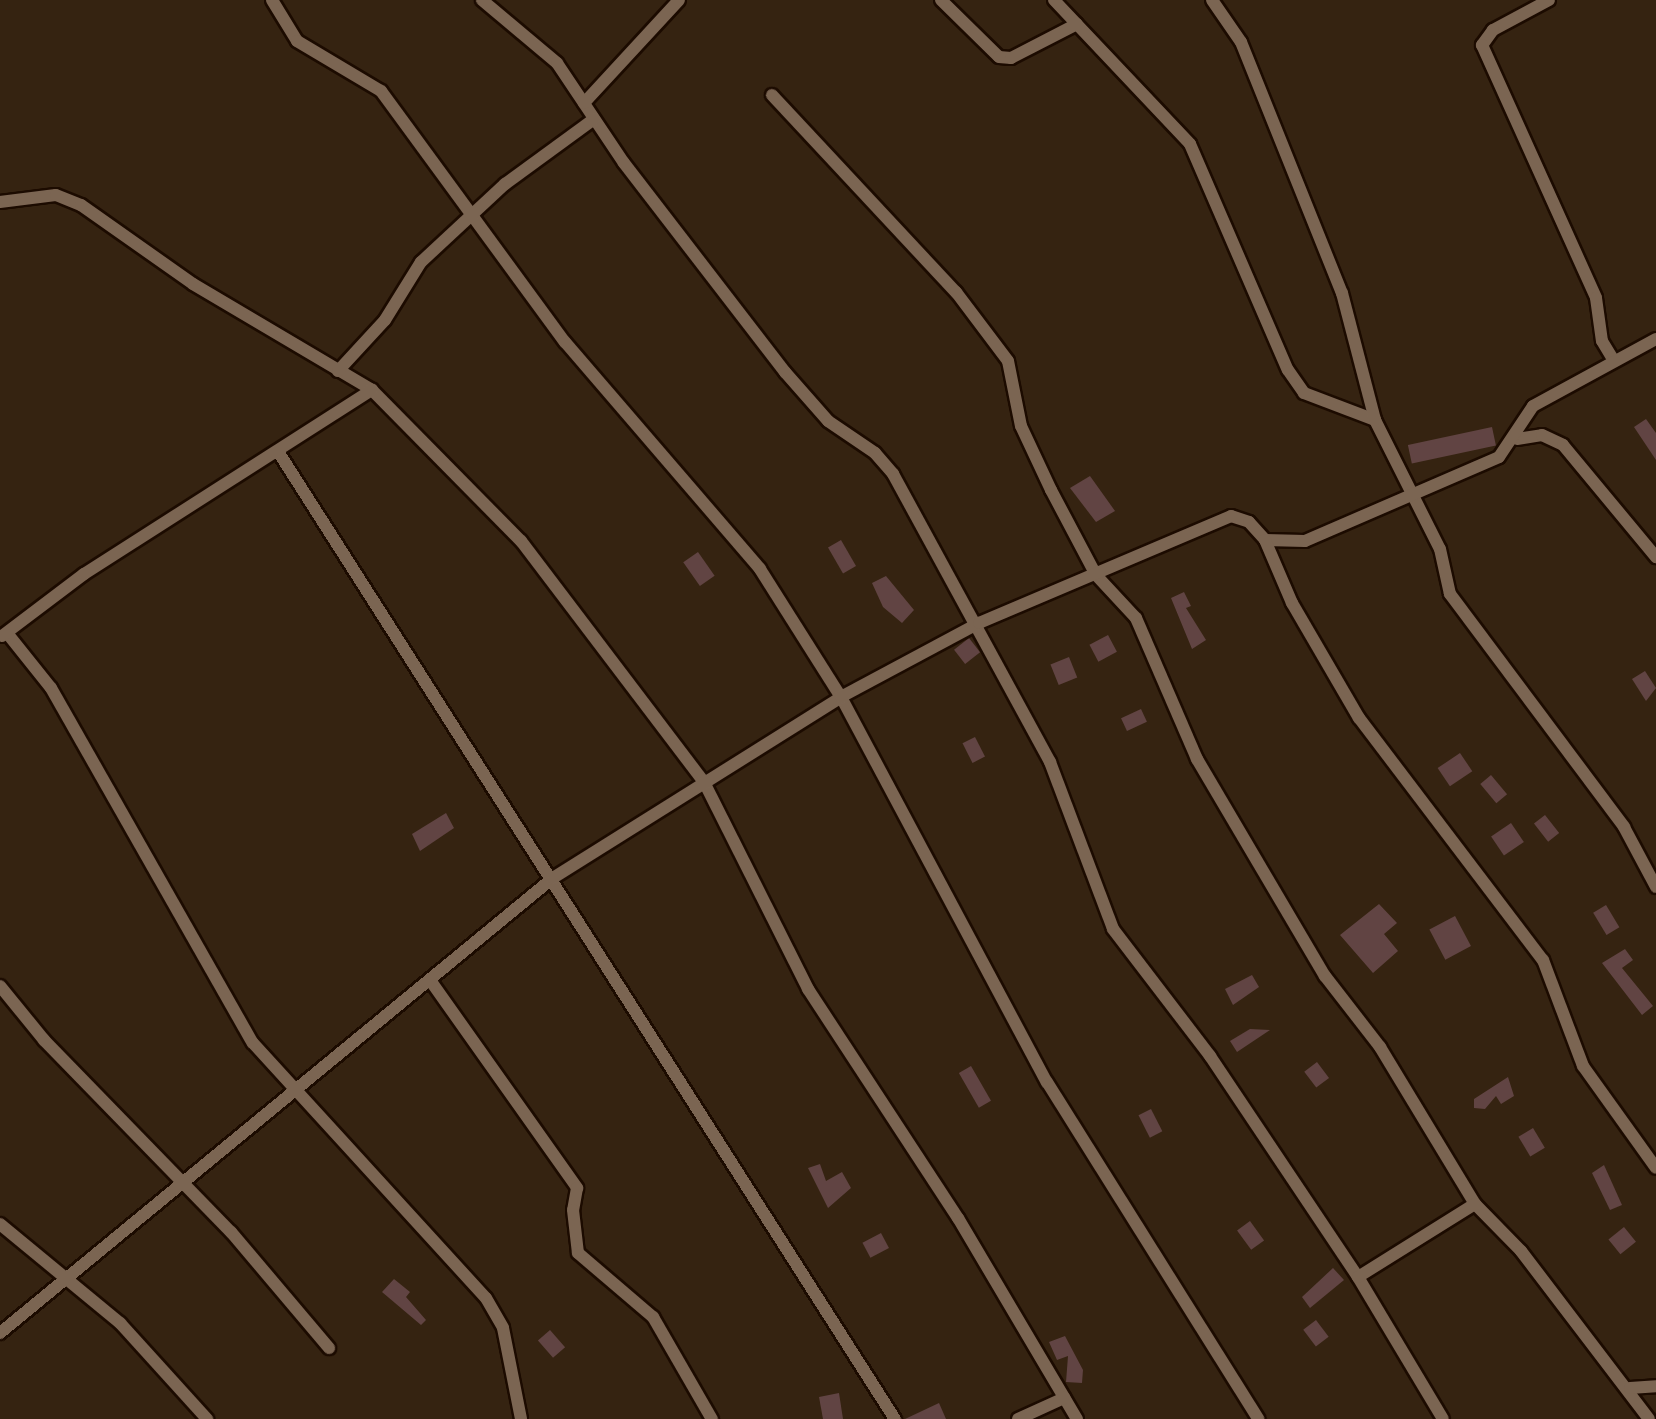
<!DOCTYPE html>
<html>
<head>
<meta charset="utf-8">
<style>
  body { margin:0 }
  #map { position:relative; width:1656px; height:1419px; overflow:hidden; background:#352311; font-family:Jost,sans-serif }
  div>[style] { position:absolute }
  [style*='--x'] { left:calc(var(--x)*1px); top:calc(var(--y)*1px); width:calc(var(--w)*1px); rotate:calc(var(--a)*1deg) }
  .building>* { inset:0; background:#614443; transform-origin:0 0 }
  .roads { filter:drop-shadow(2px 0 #1c0b00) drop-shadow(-2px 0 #1c0b00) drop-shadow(0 2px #1c0b00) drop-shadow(0 -2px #1c0b00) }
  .minor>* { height:12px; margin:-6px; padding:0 6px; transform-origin:6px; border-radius:6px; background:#7b6552 }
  span { translate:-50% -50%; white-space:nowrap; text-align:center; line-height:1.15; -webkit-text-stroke:6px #2b1907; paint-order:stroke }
</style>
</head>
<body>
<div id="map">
  <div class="building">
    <div style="clip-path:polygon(1646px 419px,1656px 433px,1656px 460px,1634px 427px)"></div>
    <div style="left:1492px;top:427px;width:19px;height:86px;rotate:78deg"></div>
    <div style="clip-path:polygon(1090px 476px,1115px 511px,1096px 522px,1070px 488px)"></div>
    <div style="left:841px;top:540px;width:30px;height:15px;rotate:60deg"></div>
    <div style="left:698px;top:552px;width:29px;height:18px;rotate:55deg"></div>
    <div style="clip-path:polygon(886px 576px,914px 610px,902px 623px,883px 607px,872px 583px)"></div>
    <div style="clip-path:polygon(1184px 592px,1191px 606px,1186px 608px,1206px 640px,1192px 649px,1171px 598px)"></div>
    <div style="left:1108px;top:635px;width:19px;height:21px;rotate:62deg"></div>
    <div style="left:969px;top:638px;width:18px;height:19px;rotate:52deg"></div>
    <div style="left:1069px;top:657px;width:22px;height:20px;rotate:68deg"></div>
    <div style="clip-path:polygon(1645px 671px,1656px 688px,1646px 701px,1632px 679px)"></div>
    <div style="left:1141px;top:709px;width:14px;height:22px;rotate:65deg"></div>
    <div style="left:975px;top:737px;width:22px;height:14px;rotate:63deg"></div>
    <div style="left:1460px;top:753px;width:22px;height:27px;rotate:56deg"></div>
    <div style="left:1491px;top:775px;width:25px;height:14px;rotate:50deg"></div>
    <div style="clip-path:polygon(446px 813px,454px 828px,420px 851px,412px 834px)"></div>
    <div style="left:1545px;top:815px;width:23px;height:14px;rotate:52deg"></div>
    <div style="left:1511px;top:823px;width:23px;height:24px;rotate:56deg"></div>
    <div style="clip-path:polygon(1379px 904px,1397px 923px,1384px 934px,1398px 951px,1373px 973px,1340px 935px)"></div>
    <div style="left:1606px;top:905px;width:26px;height:15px;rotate:59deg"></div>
    <div style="left:1455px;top:916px;width:34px;height:29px;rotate:62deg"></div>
    <div style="clip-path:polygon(1625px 949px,1633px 960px,1622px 968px,1653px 1006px,1642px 1015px,1602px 963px)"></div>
    <div style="clip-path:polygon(1252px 975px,1259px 987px,1233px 1005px,1225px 989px)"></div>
    <div style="clip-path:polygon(1250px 1029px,1270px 1030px,1237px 1052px,1230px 1041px)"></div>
    <div style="left:1317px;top:1062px;width:20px;height:16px;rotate:53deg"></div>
    <div style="left:971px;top:1066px;width:40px;height:14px;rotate:60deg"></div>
    <div style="clip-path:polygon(1508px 1077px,1514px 1096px,1501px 1104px,1496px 1096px,1485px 1109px,1474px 1108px,1474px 1099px)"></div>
    <div style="left:1151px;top:1109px;width:25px;height:14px;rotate:63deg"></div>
    <div style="left:1533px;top:1128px;width:23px;height:17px;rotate:59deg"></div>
    <div style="clip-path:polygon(820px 1164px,826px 1181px,842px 1172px,851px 1188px,828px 1208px,808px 1168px)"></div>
    <div style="clip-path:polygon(1604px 1165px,1622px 1205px,1610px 1210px,1592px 1173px)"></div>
    <div style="left:1250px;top:1221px;width:24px;height:16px;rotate:54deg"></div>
    <div style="left:1624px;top:1227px;width:19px;height:20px;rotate:51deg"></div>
    <div style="left:881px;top:1233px;width:17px;height:21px;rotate:62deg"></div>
    <div style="clip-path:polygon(1333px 1268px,1344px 1280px,1310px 1308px,1302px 1297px)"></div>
    <div style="clip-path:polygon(394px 1279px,410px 1292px,406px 1297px,426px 1320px,421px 1325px,382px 1292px)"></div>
    <div style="left:1316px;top:1320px;width:21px;height:16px;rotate:53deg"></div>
    <div style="left:550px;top:1330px;width:23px;height:16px;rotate:49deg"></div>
    <div style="clip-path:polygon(1065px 1336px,1083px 1370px,1082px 1383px,1066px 1382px,1068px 1356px,1057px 1360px,1049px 1342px)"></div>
    <div style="clip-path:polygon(839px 1393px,843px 1419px,823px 1419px,819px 1397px)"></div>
    <div style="clip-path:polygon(939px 1403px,946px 1419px,905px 1419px)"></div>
  </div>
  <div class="roads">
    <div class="minor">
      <div style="--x:272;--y:0;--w:48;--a:58.6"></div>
      <div style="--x:297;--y:41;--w:98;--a:30.8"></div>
      <div style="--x:381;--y:91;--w:311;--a:53.8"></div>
      <div style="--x:565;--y:342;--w:299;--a:49.3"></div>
      <div style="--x:760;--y:569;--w:151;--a:57.7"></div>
      <div style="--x:841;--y:697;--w:437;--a:61.9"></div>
      <div style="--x:1047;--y:1082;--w:398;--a:57.9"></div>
      <div style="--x:482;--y:0;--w:98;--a:40"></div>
      <div style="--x:557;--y:63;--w:120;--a:56.2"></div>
      <div style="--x:624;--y:163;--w:264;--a:52.4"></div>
      <div style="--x:785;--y:372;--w:65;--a:48.7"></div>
      <div style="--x:828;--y:421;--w:57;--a:34.2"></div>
      <div style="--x:875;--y:453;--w:28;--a:49"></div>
      <div style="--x:893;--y:474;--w:328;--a:61.4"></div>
      <div style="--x:1050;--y:762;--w:178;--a:69.3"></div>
      <div style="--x:1113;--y:929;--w:160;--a:52.6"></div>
      <div style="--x:1210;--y:1056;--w:266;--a:56.2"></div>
      <div style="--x:1358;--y:1277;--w:165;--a:59.1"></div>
      <div style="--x:941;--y:0;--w:81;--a:44.5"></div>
      <div style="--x:999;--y:57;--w:12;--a:5"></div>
      <div style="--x:1011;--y:58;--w:74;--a:-27.3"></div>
      <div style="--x:1054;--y:0;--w:198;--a:46.6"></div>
      <div style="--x:1190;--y:144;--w:246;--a:66.6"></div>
      <div style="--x:1288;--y:370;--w:28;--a:55"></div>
      <div style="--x:1304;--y:393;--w:76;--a:20.8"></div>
      <div style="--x:1375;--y:420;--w:144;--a:63.3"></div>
      <div style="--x:1440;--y:549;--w:46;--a:77.5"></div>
      <div style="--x:1450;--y:594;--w:291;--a:53.2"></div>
      <div style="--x:1624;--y:827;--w:68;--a:61.9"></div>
      <div style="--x:1212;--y:0;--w:51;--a:55.4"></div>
      <div style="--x:1241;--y:42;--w:271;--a:68.1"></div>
      <div style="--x:1342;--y:293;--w:131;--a:75.4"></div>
      <div style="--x:1549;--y:0;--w:64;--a:151.8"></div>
      <div style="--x:1493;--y:30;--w:19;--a:126"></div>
      <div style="--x:1482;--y:45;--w:277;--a:65.7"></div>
      <div style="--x:1596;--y:298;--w:43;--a:82.1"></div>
      <div style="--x:1602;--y:341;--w:23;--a:59"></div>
      <div style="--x:772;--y:95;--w:270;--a:47"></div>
      <div style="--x:956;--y:292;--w:86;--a:53"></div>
      <div style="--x:1008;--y:361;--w:66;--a:78.7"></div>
      <div style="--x:1021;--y:426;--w:71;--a:64.9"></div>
      <div style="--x:1051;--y:490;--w:96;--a:62.1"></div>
      <div style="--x:1096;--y:575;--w:59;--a:47.1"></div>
      <div style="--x:1136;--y:618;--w:154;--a:66.6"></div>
      <div style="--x:1197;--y:759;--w:252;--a:59.5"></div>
      <div style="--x:1325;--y:976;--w:90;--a:52.2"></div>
      <div style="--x:1380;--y:1047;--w:184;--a:58.8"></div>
      <div style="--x:1475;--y:1204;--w:66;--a:45.6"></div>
      <div style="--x:1521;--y:1251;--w:211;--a:52.7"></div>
      <div style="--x:584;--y:103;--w:140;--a:-47.3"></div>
      <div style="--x:0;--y:202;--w:56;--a:-7.1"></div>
      <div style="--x:56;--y:195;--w:27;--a:22"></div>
      <div style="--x:81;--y:205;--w:137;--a:35.2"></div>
      <div style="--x:193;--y:284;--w:208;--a:30.6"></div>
      <div style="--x:372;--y:390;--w:212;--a:45.4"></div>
      <div style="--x:521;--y:541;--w:303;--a:52.8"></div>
      <div style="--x:704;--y:782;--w:232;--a:63.3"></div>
      <div style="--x:808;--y:989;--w:274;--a:56.8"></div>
      <div style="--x:958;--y:1218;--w:234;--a:59.4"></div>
      <div style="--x:338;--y:371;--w:69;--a:-47.3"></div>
      <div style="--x:385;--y:320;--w:68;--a:-58.2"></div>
      <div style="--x:421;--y:262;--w:115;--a:-42.9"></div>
      <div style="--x:505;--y:184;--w:110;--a:-36.1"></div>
      <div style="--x:1517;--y:439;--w:25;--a:-9"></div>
      <div style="--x:1542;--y:435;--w:23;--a:25"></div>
      <div style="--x:1563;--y:445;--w:146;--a:50.3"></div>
      <div style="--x:279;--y:453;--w:1146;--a:57.48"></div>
      <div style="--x:1265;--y:540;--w:40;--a:1.4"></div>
      <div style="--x:1305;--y:541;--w:211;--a:-23.4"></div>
      <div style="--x:1499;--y:457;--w:61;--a:-56.3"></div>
      <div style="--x:1533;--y:406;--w:140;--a:-28.6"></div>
      <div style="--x:7;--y:633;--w:70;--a:51.3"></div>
      <div style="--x:51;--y:688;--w:408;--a:60.4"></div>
      <div style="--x:253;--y:1043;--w:345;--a:47.6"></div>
      <div style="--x:486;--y:1298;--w:34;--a:60"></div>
      <div style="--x:503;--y:1328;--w:93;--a:78.8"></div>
      <div style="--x:2;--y:636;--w:103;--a:-37.1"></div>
      <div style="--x:84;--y:574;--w:342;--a:-32.6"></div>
      <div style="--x:430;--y:980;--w:255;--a:54.7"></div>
      <div style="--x:577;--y:1188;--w:22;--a:100"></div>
      <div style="--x:573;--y:1210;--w:43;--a:83.4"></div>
      <div style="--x:578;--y:1253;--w:99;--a:40.5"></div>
      <div style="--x:653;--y:1317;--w:118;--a:60"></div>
      <div style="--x:0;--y:986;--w:70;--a:50.8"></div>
      <div style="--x:44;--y:1040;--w:268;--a:45.8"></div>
      <div style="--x:231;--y:1232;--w:152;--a:49.8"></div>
      <div style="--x:0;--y:1224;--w:156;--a:39.5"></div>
      <div style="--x:120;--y:1323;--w:130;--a:47.8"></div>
      <div style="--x:1358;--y:1277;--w:138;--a:-32"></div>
      <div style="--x:0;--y:1333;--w:716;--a:-39.45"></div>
      <div style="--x:553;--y:878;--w:340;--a:-32.1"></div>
      <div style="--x:841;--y:697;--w:157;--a:-28.2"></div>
      <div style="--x:979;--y:623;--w:274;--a:-23"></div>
      <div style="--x:1231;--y:516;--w:19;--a:18"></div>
      <div style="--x:1249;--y:522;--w:24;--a:48"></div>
      <div style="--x:1265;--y:540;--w:69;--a:66.8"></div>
      <div style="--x:1292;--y:603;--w:133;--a:59.8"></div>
      <div style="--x:1359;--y:718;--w:304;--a:52.8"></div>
      <div style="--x:1543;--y:960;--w:113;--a:69.3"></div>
      <div style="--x:1583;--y:1066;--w:125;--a:54.4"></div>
      <div style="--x:1630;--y:1388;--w:26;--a:-4"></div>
      <div style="--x:1018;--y:1419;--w:51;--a:-24.5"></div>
    </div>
  </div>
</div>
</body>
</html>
